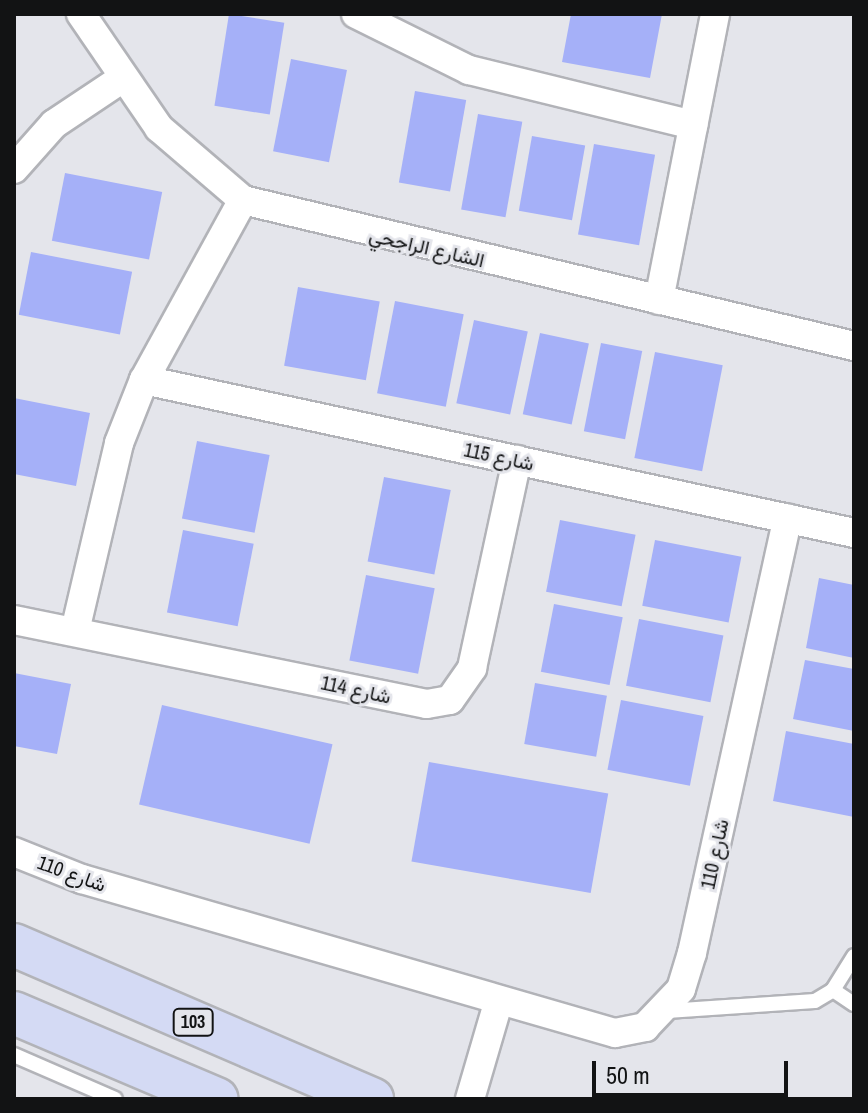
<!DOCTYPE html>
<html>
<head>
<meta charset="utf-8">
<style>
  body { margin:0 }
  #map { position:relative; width:868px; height:1113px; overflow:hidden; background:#e4e5eb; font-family:"Archivo Narrow",Vazirmatn,sans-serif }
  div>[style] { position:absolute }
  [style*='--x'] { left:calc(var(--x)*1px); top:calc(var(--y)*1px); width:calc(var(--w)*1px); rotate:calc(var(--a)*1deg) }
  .building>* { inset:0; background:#a5b0f8; transform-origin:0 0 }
  .roads { filter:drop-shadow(2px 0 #b2b3b8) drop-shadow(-2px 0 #b2b3b8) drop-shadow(0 2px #b2b3b8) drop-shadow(0 -2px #b2b3b8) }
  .service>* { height:14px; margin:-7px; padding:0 7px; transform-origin:7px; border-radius:7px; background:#fff }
  .minor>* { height:28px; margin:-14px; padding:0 14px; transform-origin:14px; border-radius:14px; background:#fff }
  .primary>* { height:42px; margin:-21px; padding:0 21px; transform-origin:21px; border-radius:21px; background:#d4daf4 }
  span { translate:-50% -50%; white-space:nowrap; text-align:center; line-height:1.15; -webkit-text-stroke:6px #e4e5eb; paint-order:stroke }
  .shield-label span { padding:2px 6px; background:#e4e5eb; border:2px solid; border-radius:6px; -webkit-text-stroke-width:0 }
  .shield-label { font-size:18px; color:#121314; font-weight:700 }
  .street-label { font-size:20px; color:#121314 }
  .frame { position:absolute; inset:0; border:16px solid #121314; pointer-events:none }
  .scale { position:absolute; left:592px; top:1061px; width:196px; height:36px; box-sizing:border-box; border:4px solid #121314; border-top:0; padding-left:10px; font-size:24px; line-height:28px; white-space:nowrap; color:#121314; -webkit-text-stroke:6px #e4e5eb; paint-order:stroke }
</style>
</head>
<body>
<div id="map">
  <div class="building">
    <div style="left:229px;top:14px;width:56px;height:93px;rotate:9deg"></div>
    <div style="clip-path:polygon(571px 14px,662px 14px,650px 78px,562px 62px)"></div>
    <div style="left:291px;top:59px;width:57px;height:94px;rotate:11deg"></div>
    <div style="left:415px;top:91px;width:52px;height:93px;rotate:10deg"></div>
    <div style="left:478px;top:114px;width:45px;height:97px;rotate:10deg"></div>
    <div style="left:532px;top:136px;width:54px;height:76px;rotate:10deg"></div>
    <div style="left:594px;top:144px;width:62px;height:92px;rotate:10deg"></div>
    <div style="left:65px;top:173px;width:99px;height:69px;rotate:11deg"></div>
    <div style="left:31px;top:252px;width:103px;height:64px;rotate:11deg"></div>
    <div style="left:298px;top:287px;width:83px;height:80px;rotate:10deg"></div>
    <div style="left:395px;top:301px;width:70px;height:94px;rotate:11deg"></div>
    <div style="left:474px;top:320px;width:55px;height:85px;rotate:12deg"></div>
    <div style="left:540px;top:333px;width:50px;height:83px;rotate:12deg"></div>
    <div style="left:601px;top:343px;width:42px;height:90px;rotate:11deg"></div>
    <div style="left:655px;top:352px;width:69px;height:108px;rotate:11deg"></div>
    <div style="clip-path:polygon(14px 398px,90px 413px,76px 486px,14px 474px)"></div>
    <div style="left:197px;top:441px;width:74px;height:79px;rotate:11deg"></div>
    <div style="left:384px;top:477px;width:68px;height:86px;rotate:11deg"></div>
    <div style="left:560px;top:520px;width:77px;height:73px;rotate:11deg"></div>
    <div style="left:183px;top:530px;width:72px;height:84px;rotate:11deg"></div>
    <div style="left:655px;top:540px;width:88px;height:67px;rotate:11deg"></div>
    <div style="left:366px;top:575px;width:70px;height:87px;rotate:11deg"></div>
    <div style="clip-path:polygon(819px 578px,854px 585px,854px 658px,806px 648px)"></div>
    <div style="left:554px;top:604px;width:70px;height:69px;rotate:11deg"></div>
    <div style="left:639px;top:619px;width:86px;height:68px;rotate:11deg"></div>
    <div style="clip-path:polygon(805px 660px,854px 669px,854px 731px,793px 719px)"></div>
    <div style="clip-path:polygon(14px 673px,71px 684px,57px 754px,14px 746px)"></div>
    <div style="left:535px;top:683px;width:73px;height:62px;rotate:10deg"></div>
    <div style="left:621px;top:700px;width:84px;height:71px;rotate:11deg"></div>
    <div style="left:162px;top:705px;width:175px;height:102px;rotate:13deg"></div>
    <div style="clip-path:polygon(786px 731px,854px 744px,854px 817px,773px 801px)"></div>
    <div style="left:429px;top:762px;width:182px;height:101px;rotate:10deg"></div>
  </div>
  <div class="roads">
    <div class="service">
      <div style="--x:833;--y:990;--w:25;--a:34"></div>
      <div style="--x:667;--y:1011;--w:148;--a:-3.9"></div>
      <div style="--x:815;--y:1001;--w:21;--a:-31"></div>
      <div style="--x:833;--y:990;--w:40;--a:-58"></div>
      <div style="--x:14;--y:1055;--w:110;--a:23.5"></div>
    </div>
    <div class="minor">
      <div style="--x:81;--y:14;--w:138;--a:55.6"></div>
      <div style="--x:159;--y:128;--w:111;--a:40.6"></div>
      <div style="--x:243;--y:200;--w:628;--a:13.44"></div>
      <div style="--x:356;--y:14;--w:126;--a:26.4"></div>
      <div style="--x:469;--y:70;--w:231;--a:13.8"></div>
      <div style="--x:14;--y:169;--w:60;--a:-48.4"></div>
      <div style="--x:54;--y:124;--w:83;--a:-33.7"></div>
      <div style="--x:659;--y:300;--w:291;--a:-78.9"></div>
      <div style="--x:144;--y:380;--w:726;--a:12.16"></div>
      <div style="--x:14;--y:620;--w:421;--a:11.5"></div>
      <div style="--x:427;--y:704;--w:23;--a:-10"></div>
      <div style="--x:450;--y:700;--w:39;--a:-55"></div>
      <div style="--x:472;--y:668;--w:213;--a:-77.8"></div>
      <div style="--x:75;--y:631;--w:193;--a:-76.8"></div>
      <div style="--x:119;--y:443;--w:68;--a:-68.4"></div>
      <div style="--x:144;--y:380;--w:205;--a:-61.2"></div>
      <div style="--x:14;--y:852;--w:73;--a:21.7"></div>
      <div style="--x:82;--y:879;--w:555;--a:16.12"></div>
      <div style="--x:615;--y:1033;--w:31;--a:-11"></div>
      <div style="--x:645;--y:1027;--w:52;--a:-46.5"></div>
      <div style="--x:681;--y:989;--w:38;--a:-73"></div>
      <div style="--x:692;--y:953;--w:445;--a:-77.6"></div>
      <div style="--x:470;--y:1099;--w:103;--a:-73.7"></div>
    </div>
    <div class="primary">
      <div style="--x:14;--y:945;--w:390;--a:23.3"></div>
      <div style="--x:14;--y:1013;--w:220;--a:23"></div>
    </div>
  </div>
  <div class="shield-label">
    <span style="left:193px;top:1022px">103</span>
  </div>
  <div class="street-label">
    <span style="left:427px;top:247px;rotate:13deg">الشارع الراجحي</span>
    <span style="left:499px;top:456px;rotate:12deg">شارع 115</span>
    <span style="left:356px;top:689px;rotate:12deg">114 شارع</span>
    <span style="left:714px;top:854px;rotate:-78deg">شارع 110</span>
    <span style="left:72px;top:873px;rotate:20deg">شارع 110</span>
  </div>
  <div class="frame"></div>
  <div class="scale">50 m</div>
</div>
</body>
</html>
